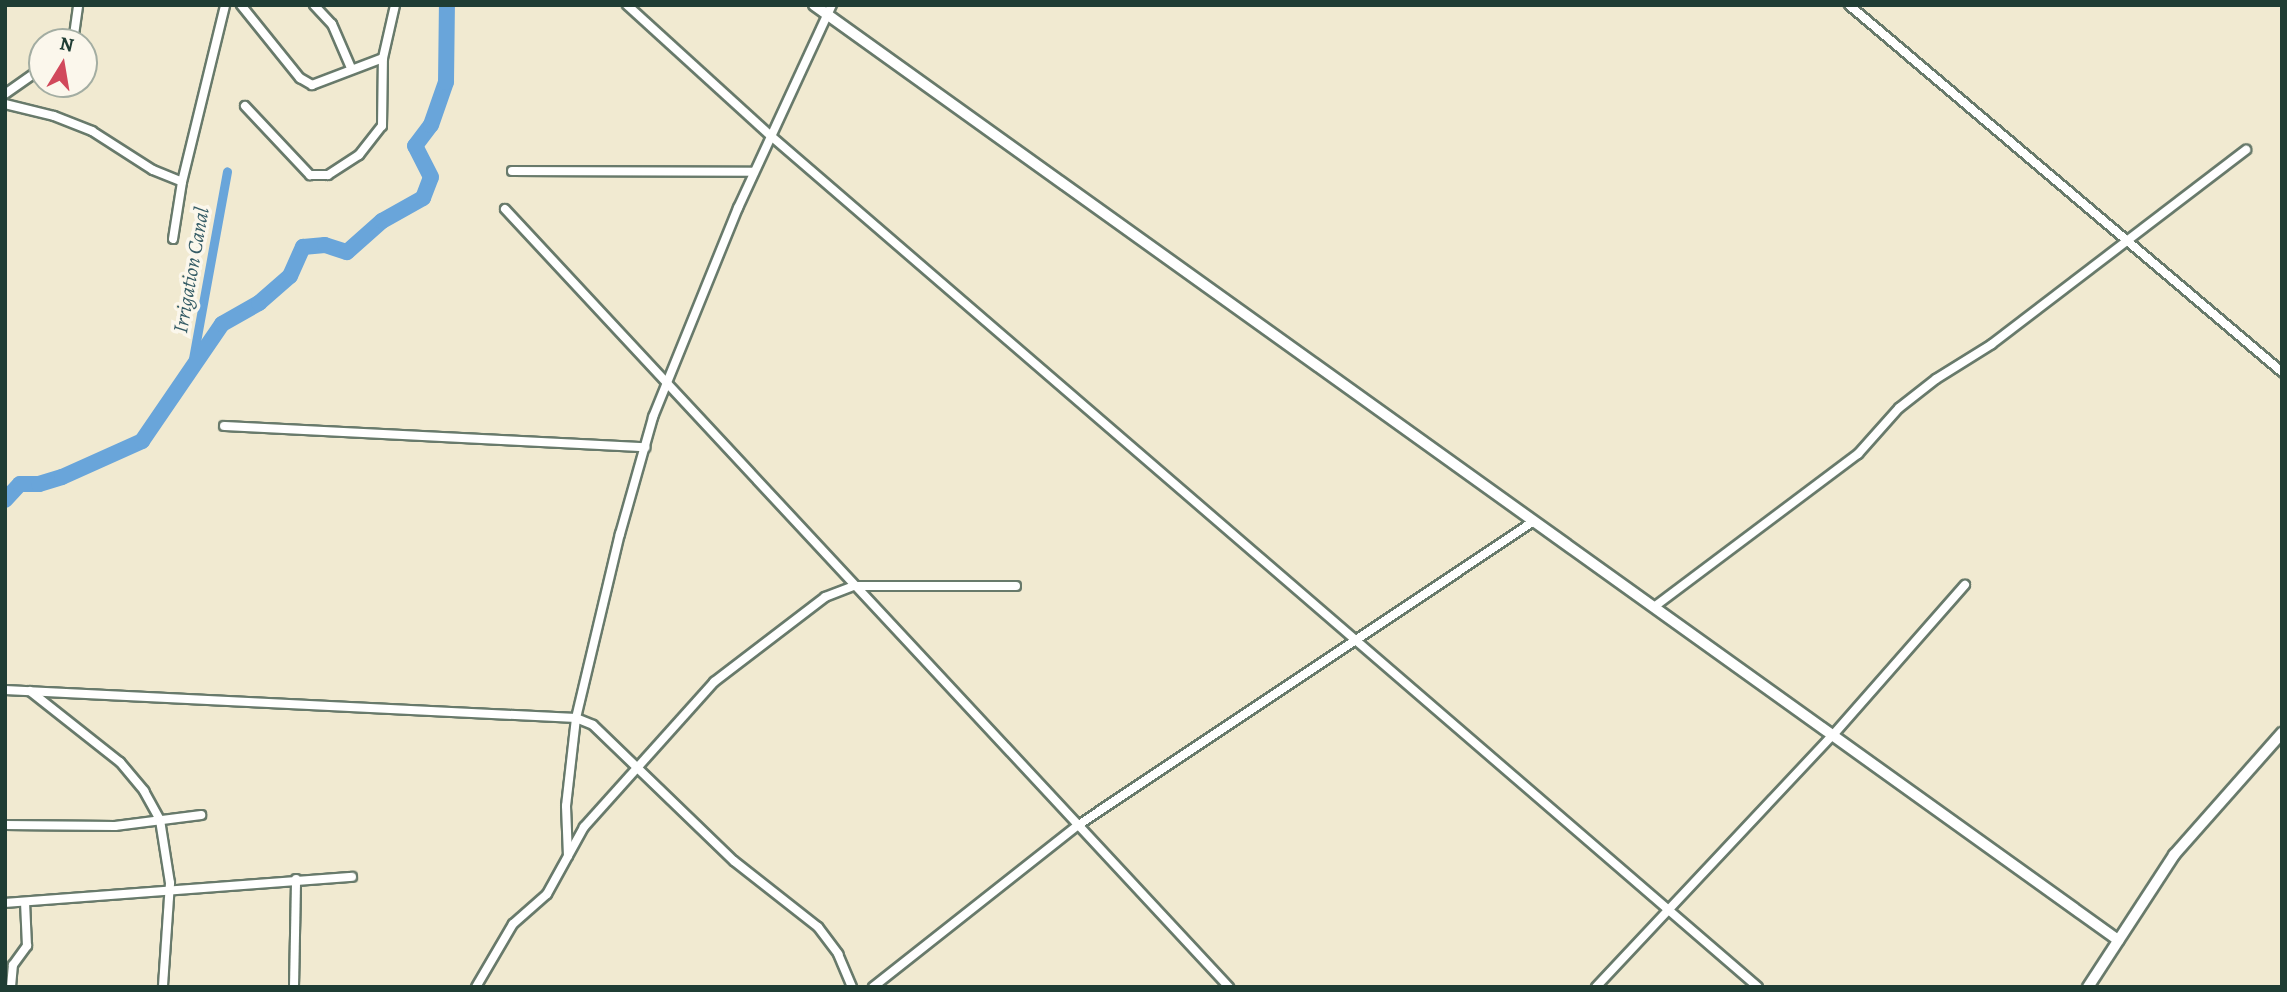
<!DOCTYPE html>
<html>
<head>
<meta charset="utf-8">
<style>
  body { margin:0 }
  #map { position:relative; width:2287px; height:992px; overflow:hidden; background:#f1ead1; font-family:Alegreya,serif }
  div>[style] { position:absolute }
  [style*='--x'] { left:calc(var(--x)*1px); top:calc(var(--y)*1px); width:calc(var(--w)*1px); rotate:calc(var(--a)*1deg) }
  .canal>* { height:9px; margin:-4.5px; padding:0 4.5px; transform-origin:4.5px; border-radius:4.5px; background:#69a5da }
  .river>* { height:16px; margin:-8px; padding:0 8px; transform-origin:8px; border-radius:8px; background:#69a5da }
  .roads { filter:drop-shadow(2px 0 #687a6b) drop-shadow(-2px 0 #687a6b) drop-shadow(0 2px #687a6b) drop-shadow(0 -2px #687a6b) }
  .minor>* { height:8px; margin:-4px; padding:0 4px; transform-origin:4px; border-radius:4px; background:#fff }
  .tertiary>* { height:10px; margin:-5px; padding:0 5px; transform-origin:5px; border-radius:5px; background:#fff }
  span { translate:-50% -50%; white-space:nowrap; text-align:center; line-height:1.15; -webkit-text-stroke:7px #fbf7ec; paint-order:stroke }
  .water-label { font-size:21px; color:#355c66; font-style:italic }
  .frame { position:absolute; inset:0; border:7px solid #1f3d34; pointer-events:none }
  .north { position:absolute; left:28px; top:28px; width:70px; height:70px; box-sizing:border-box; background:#fbf7ec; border:2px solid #a3ada2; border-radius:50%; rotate:11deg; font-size:19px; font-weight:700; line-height:28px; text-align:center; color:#1f3d34 }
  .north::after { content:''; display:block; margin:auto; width:24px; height:32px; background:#d1495b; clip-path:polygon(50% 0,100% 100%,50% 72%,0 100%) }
</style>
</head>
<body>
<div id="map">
  <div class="canal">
    <div style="--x:190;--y:375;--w:207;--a:-79.7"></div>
  </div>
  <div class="river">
    <div style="--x:5;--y:500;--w:22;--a:-47"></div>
    <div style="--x:20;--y:484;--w:19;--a:0"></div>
    <div style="--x:39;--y:484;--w:24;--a:-17"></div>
    <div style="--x:62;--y:477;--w:88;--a:-24.2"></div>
    <div style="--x:142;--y:441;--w:142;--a:-55.6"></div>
    <div style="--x:222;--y:324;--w:43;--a:-29.6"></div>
    <div style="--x:259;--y:303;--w:41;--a:-41.1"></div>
    <div style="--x:290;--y:276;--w:32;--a:-66"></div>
    <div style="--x:303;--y:247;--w:22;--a:-5"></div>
    <div style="--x:325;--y:245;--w:23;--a:18"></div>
    <div style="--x:347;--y:252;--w:47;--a:-41.5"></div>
    <div style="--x:382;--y:221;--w:47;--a:-29.3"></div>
    <div style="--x:423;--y:198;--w:22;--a:-69"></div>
    <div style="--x:431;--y:177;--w:35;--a:-117"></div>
    <div style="--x:415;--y:146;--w:26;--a:-53"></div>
    <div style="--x:431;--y:125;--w:46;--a:-70.8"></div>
    <div style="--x:446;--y:82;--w:77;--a:-89.3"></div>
  </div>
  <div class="roads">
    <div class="minor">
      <div style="--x:241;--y:5;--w:94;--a:51.1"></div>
      <div style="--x:300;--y:78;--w:14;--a:30"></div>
      <div style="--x:312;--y:85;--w:76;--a:-20.8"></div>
      <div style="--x:314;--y:5;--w:26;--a:47"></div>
      <div style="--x:332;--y:24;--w:48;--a:66.6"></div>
      <div style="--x:627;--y:5;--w:195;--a:42.3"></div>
      <div style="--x:771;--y:136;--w:1303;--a:40.77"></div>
      <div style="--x:1849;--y:5;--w:568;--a:40.28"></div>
      <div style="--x:73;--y:42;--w:37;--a:-82"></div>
      <div style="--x:5;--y:94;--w:45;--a:-35.1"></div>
      <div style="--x:5;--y:104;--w:50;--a:13.8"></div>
      <div style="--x:54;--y:116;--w:41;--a:21.5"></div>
      <div style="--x:92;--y:131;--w:72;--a:32.6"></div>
      <div style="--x:153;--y:170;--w:31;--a:22"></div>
      <div style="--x:245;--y:106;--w:95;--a:46.7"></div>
      <div style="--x:310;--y:175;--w:18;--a:0"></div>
      <div style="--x:328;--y:175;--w:37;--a:-33"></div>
      <div style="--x:359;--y:155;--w:37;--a:-52"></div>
      <div style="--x:382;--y:126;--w:68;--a:-89.2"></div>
      <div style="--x:383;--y:58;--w:54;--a:-77.2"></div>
      <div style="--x:512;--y:171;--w:242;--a:0.2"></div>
      <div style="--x:505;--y:209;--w:1063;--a:47.06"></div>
      <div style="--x:173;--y:239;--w:58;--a:-81"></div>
      <div style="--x:182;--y:182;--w:182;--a:-76.3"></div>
      <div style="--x:224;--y:426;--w:422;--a:2.9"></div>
      <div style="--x:1654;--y:607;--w:255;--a:-36.9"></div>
      <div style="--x:1858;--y:454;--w:62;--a:-48.3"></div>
      <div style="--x:1899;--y:408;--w:47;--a:-38.1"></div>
      <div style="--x:1936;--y:379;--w:66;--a:-32"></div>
      <div style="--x:1992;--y:344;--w:320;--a:-37.4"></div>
      <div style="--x:5;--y:690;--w:572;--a:2.81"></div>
      <div style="--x:576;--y:718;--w:18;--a:22"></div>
      <div style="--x:593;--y:725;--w:196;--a:44"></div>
      <div style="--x:734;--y:861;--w:107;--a:38.2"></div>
      <div style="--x:818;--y:927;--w:34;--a:53"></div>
      <div style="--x:838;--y:954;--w:36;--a:67"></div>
      <div style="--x:30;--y:691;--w:115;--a:38.3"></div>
      <div style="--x:120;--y:762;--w:38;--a:50"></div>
      <div style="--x:144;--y:791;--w:33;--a:61"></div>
      <div style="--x:160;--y:820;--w:64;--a:81"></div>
      <div style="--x:170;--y:883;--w:104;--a:93.9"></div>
      <div style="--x:5;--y:825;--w:110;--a:0.5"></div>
      <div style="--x:115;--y:826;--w:87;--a:-7.3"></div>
      <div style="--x:568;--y:856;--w:50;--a:-92.3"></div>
      <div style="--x:566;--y:806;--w:89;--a:-83.5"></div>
      <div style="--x:576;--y:718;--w:189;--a:-76.6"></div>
      <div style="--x:620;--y:534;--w:122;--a:-74.2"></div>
      <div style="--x:653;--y:417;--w:226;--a:-67.9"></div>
      <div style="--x:738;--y:208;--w:224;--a:-65.2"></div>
      <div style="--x:5;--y:903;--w:348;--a:-4.3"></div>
      <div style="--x:11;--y:987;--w:22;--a:-85"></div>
      <div style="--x:13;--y:965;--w:24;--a:-54"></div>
      <div style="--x:27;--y:946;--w:44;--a:-92.6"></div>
      <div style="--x:294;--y:987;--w:108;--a:-88.9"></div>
      <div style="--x:476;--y:987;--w:73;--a:-59.6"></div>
      <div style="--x:513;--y:924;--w:45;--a:-41.4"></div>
      <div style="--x:547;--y:894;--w:77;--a:-61.1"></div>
      <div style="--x:584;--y:827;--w:195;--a:-48.1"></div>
      <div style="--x:714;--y:682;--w:140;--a:-37.4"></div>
      <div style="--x:825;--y:597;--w:31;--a:-21"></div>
      <div style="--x:854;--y:586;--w:162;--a:0"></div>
      <div style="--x:873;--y:987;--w:260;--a:-38.3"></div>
      <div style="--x:1077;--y:826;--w:549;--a:-33.72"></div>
      <div style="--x:1596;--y:987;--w:346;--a:-46.8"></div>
      <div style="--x:1833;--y:735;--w:200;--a:-48.7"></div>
    </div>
    <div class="tertiary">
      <div style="--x:814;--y:5;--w:1605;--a:35.64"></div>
      <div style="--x:2088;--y:987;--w:158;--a:-56.9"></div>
      <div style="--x:2174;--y:855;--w:163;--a:-48.5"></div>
    </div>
  </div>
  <div class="water-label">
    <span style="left:191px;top:270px;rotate:-80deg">Irrigation Canal</span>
  </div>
  <div class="frame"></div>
  <div class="north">N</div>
</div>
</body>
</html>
